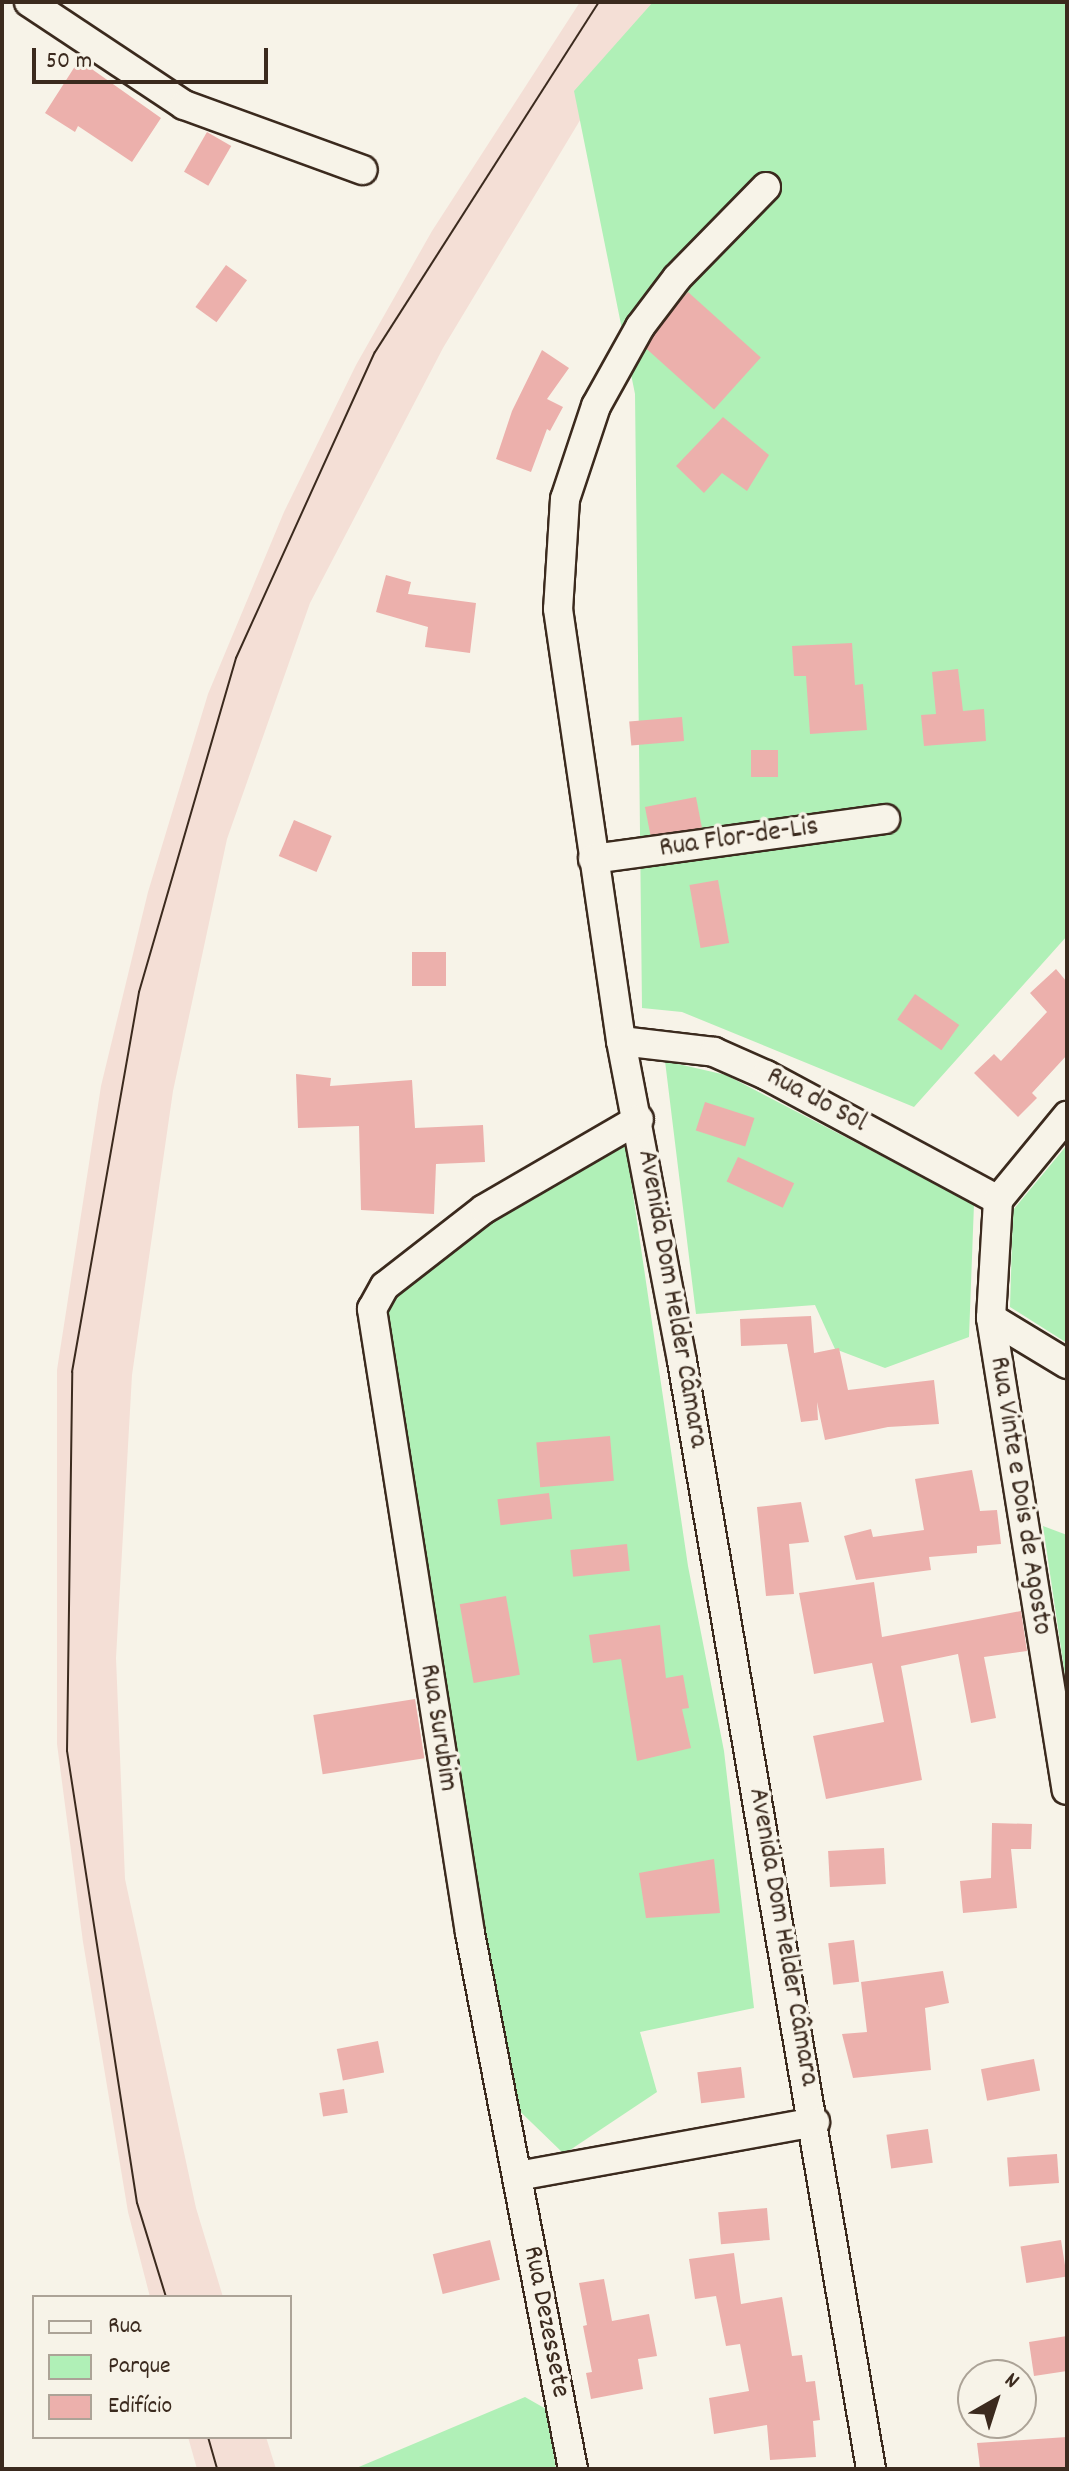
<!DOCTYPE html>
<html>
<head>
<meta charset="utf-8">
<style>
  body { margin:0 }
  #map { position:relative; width:1069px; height:2471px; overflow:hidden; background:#f7f3e8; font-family:Dekko,sans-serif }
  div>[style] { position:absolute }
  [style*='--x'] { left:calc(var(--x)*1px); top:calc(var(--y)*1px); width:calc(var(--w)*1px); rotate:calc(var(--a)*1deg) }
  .built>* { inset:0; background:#f4dfd6 }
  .green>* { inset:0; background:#b0f0b7 }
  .building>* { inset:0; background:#ecb0ac; transform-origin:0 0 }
  .roads { filter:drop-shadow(2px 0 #3b2a1e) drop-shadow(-2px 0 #3b2a1e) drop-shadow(0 2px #3b2a1e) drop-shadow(0 -2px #3b2a1e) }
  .street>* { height:28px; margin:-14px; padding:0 14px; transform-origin:14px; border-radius:14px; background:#f7f3e8 }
  .tram>* { height:2px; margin:-1px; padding:0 1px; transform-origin:1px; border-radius:1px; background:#3b2a1e }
  span { translate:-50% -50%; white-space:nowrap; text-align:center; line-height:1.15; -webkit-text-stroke:7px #f7f3e8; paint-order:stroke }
  .street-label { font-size:28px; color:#3b2a1e }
  .frame { position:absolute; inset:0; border:4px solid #3b2a1e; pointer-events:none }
  .legend { position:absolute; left:32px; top:2295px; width:260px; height:144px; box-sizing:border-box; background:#f7f3e8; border:2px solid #aca397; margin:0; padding:10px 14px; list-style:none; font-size:24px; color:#3b2a1e }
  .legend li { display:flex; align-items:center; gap:16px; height:40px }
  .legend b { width:40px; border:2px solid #aca397 }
  .north { position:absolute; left:957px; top:2359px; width:80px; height:80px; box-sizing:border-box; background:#f7f3e8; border:2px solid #aca397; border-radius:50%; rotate:39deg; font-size:22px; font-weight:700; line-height:32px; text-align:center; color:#3b2a1e }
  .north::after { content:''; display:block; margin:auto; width:28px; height:36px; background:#3b2a1e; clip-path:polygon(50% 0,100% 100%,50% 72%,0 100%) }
  .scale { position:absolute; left:32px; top:48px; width:236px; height:36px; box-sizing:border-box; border:4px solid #3b2a1e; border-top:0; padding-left:10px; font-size:24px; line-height:28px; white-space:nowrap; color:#3b2a1e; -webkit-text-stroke:6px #f7f3e8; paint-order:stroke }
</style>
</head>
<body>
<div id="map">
  <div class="built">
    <div style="clip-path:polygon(580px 2px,661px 2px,612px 67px,443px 348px,310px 603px,227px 839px,173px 1091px,132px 1375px,116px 1658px,125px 1879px,196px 2208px,223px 2297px,150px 2297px,128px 2212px,83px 1942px,57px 1744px,57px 1370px,101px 1086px,148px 892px,208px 694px,284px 512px,356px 365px,432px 231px)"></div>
    <div style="clip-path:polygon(188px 2437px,266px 2437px,276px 2469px,197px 2469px)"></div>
  </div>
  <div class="green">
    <div style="clip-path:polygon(653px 2px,1067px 2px,1067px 936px,914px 1107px,682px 1012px,642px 1008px,635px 394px,574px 91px)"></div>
    <div style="clip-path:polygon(665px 1061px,726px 1075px,974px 1204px,969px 1337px,885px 1368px,835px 1349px,815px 1305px,696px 1314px)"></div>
    <div style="clip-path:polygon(625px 1140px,688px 1566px,724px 1751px,754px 2008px,640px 2032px,657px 2092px,564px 2154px,502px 2094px,387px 1306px,428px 1252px)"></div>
    <div style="clip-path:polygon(1067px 1145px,1067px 1343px,1010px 1307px,1013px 1210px)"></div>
    <div style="clip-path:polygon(1043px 1526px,1067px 1535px,1067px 1689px)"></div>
    <div style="clip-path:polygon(525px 2397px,546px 2409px,556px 2469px,354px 2469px)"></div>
  </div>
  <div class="building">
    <div style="clip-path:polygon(79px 60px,161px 118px,132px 162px,78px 126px,75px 132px,45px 113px)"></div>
    <div style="left:207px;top:132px;width:28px;height:46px;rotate:30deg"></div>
    <div style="left:226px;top:265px;width:26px;height:52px;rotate:36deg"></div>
    <div style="left:688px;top:292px;width:98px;height:70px;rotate:42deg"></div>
    <div style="clip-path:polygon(542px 350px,569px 368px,547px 399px,563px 407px,550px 431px,547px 429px,531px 472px,496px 459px,512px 411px)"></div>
    <div style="clip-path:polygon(723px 417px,769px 455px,747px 491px,722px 473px,704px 493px,676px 466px)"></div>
    <div style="clip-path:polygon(386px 575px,411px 582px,408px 594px,476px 603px,470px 653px,425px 647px,428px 627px,376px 612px)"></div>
    <div style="clip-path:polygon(852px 643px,855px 685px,863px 684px,867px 730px,810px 734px,806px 676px,794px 676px,792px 646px)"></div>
    <div style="clip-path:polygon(958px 669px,963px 711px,984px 709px,986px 741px,924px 746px,921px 715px,936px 714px,932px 672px)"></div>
    <div style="left:682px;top:717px;width:24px;height:53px;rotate:85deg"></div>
    <div style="left:751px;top:750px;width:27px;height:27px"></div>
    <div style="left:696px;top:797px;width:31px;height:52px;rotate:79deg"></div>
    <div style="left:294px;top:820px;width:41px;height:39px;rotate:23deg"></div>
    <div style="left:718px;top:880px;width:64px;height:29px;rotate:80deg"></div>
    <div style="left:412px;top:952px;width:34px;height:34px"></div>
    <div style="clip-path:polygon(1056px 969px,1067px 982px,1067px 1055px,1032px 1093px,1037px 1098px,1018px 1117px,974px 1073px,994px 1054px,1001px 1061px,1047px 1012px,1030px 993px)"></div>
    <div style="left:915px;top:994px;width:54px;height:31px;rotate:35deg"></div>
    <div style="clip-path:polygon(296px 1074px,331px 1078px,330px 1086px,412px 1080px,415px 1128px,483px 1125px,485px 1162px,436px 1164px,434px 1214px,361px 1210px,359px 1126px,298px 1128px)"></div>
    <div style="left:705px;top:1102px;width:52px;height:30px;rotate:18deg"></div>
    <div style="left:738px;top:1157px;width:62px;height:27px;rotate:25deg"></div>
    <div style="clip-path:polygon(811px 1316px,814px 1353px,839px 1348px,848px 1390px,934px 1380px,939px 1424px,888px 1427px,825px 1440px,817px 1402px,818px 1420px,801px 1422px,787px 1344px,741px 1346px,740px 1319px)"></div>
    <div style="left:610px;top:1436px;width:45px;height:74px;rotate:85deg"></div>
    <div style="clip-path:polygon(972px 1470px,980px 1511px,997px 1510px,1001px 1544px,977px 1546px,977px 1553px,929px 1557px,931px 1570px,856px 1580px,844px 1536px,871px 1529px,873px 1537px,924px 1530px,915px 1479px)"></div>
    <div style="left:549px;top:1493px;width:26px;height:52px;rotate:83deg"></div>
    <div style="clip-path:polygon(801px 1502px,809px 1542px,789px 1544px,794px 1594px,766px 1596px,757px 1507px)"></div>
    <div style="left:627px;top:1544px;width:27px;height:57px;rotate:84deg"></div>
    <div style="clip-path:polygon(874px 1582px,882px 1637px,1021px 1611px,1027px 1651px,984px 1657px,996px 1718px,971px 1723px,958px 1654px,901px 1666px,922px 1780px,826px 1799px,813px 1736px,884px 1722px,872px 1663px,814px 1674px,799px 1593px)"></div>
    <div style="left:506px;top:1596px;width:80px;height:47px;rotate:80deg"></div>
    <div style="clip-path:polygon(660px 1625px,666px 1678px,683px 1675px,689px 1708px,682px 1709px,691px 1748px,637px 1761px,621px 1659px,593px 1663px,589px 1635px)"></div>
    <div style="left:415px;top:1699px;width:60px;height:103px;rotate:81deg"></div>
    <div style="clip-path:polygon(992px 1823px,1032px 1824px,1031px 1849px,1011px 1849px,1017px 1908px,963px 1913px,960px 1881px,991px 1878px)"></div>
    <div style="left:884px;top:1848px;width:36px;height:56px;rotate:87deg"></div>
    <div style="clip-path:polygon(714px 1859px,720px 1913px,646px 1918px,639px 1873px)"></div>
    <div style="left:854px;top:1940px;width:42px;height:26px;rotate:83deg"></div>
    <div style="clip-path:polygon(943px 1971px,949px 2003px,925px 2008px,931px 2070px,853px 2078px,842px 2034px,867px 2032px,861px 1982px)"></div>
    <div style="left:378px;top:2041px;width:32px;height:42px;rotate:79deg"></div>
    <div style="left:1034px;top:2059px;width:32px;height:54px;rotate:79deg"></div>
    <div style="left:741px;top:2067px;width:31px;height:44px;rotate:83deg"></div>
    <div style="left:344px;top:2089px;width:24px;height:25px;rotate:81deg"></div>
    <div style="left:928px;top:2129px;width:34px;height:42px;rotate:82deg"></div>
    <div style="left:1057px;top:2154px;width:29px;height:50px;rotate:86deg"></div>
    <div style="left:767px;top:2208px;width:32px;height:49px;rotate:85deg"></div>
    <div style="left:490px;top:2240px;width:41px;height:59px;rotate:76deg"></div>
    <div style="left:1061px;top:2240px;width:37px;height:41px;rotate:81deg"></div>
    <div style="clip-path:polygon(734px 2253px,741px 2304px,782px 2297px,792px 2356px,802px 2355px,806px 2382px,815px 2381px,820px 2420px,813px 2421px,816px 2457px,770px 2460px,767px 2425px,714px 2434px,709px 2398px,749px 2391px,740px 2344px,726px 2346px,716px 2296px,695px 2299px,689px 2259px)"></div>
    <div style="clip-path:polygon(604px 2279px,612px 2321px,649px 2314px,657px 2356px,638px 2359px,643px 2389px,591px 2399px,586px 2373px,592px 2372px,583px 2326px,587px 2325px,579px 2283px)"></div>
    <div style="clip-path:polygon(1067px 2336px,1067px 2371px,1034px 2376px,1029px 2342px)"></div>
    <div style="clip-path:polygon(1067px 2437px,1067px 2467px,980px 2468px,977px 2443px)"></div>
  </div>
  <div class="roads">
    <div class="street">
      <div style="--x:29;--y:2;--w:186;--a:33.6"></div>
      <div style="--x:184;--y:105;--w:190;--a:20"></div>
      <div style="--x:766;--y:187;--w:127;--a:134.4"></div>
      <div style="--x:677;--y:278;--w:61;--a:127.1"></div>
      <div style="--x:640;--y:327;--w:90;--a:119.1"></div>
      <div style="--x:596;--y:406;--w:98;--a:108.4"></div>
      <div style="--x:565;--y:499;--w:110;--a:93.6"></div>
      <div style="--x:558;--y:609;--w:437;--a:81.7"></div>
      <div style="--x:621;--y:1041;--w:326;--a:79.2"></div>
      <div style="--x:682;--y:1361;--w:1124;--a:80.32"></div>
      <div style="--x:593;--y:859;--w:295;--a:-7.8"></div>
      <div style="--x:621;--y:1041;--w:94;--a:6.7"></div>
      <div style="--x:714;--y:1052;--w:57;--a:23.9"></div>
      <div style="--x:766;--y:1075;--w:264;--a:28.3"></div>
      <div style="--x:998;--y:1200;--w:118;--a:93.4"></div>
      <div style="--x:991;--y:1318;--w:478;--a:80.9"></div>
      <div style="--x:998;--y:1200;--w:109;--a:-50.6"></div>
      <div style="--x:991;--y:1318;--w:89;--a:31.2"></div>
      <div style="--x:518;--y:2176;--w:302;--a:-10.3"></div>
      <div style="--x:573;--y:2469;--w:546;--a:-100.88"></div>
      <div style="--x:470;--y:1933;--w:632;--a:-98.93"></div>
      <div style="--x:372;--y:1309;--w:26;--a:-61"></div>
      <div style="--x:385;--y:1286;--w:125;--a:-37.9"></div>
      <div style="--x:484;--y:1209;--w:179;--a:-30.1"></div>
    </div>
  </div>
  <div class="tram">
    <div style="--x:166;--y:2297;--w:98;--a:-107.1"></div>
    <div style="--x:137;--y:2203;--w:457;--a:-98.8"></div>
    <div style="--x:67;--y:1751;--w:379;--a:-89.2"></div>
    <div style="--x:72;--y:1372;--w:386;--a:-80"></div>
    <div style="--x:139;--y:992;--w:348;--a:-73.8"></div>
    <div style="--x:236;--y:658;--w:336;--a:-65.6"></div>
    <div style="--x:375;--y:352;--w:416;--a:-57.4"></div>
    <div style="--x:208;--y:2437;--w:33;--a:74"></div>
  </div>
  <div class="street-label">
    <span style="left:739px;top:839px;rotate:-8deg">Rua Flor-de-Lis</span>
    <span style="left:816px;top:1101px;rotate:28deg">Rua do Sol</span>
    <span style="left:671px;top:1299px;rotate:80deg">Avenida Dom Helder Câmara</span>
    <span style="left:1019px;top:1496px;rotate:81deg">Rua Vinte e Dois de Agosto</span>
    <span style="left:437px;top:1728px;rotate:81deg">Rua Surubim</span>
    <span style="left:782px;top:1937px;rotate:80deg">Avenida Dom Helder Câmara</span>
    <span style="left:545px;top:2322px;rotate:79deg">Rua Dezessete</span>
  </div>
  <div class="frame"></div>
  <ul class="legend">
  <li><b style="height:10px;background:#f7f3e8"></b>Rua</li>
  <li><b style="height:22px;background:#b0f0b7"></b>Parque</li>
  <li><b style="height:22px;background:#ecb0ac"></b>Edifício</li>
  </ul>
  <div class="north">N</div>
  <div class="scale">50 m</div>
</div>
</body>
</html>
